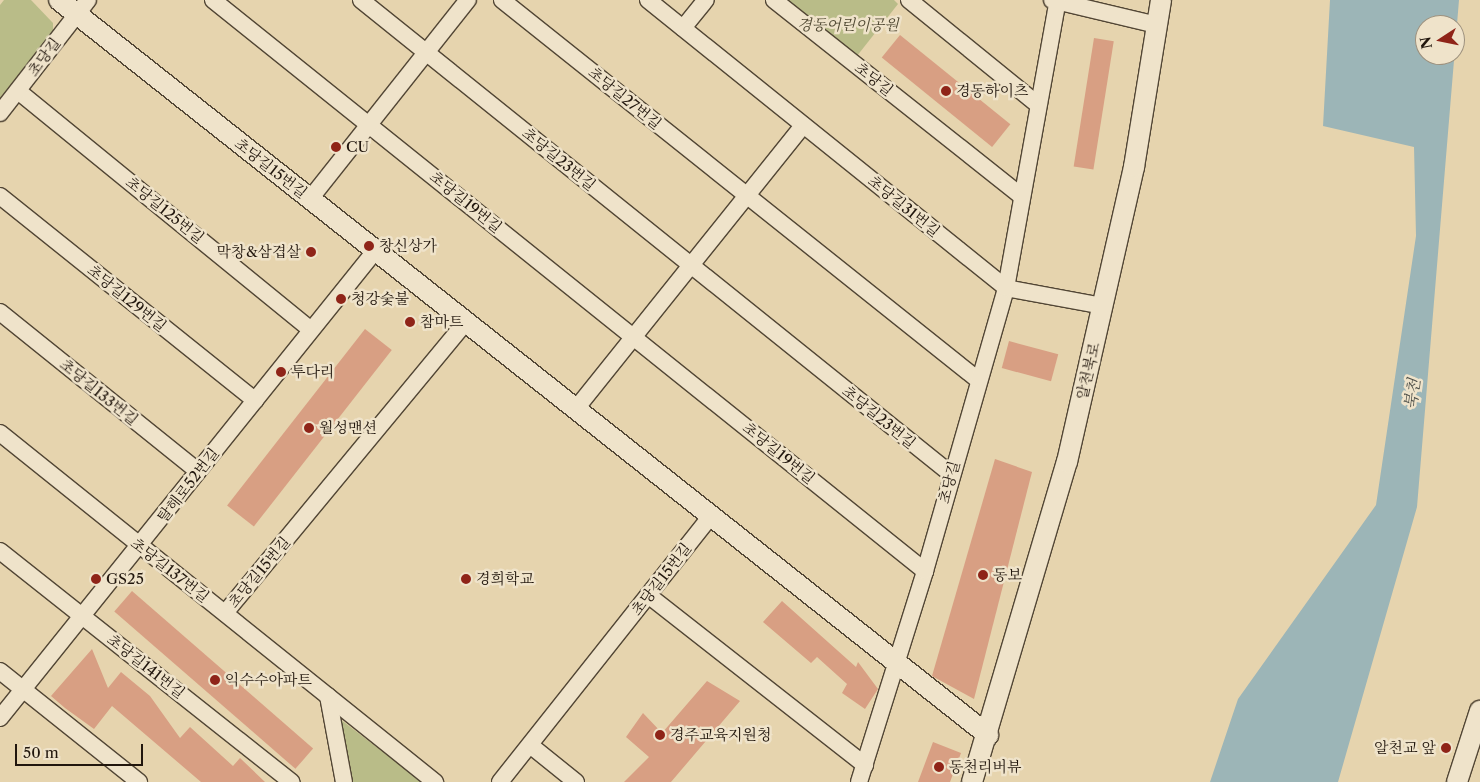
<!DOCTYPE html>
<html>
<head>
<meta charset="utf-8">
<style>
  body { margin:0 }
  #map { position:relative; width:1480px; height:782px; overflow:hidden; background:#e6d4ae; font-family:"Libre Caslon Text","Noto Serif KR",serif }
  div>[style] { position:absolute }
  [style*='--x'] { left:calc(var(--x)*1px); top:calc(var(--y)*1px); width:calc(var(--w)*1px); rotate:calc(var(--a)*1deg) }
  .green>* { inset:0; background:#b9bc88 }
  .water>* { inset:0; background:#9cb5b7 }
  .building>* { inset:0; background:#d89f83; transform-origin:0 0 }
  .roads { filter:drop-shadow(1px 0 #524635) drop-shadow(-1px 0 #524635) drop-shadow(0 1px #524635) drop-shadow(0 -1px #524635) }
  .minor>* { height:16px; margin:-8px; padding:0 8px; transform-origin:8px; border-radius:8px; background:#efe3ca }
  .tertiary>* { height:20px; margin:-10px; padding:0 10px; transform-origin:10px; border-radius:10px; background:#efe3ca }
  .dots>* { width:14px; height:14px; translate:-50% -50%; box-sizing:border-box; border:2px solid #efe3ca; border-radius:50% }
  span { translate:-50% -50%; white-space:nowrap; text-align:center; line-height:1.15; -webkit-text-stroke:5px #efe3ca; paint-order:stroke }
  .park-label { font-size:15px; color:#4f4832; font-style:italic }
  .street-label { font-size:15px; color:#21160d }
  .poi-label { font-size:15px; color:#21160d }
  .left { translate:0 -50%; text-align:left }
  .right { translate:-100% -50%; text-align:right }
  .water-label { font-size:16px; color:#4c4e48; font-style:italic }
  .north { position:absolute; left:1415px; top:15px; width:50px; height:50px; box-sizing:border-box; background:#efe3ca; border:1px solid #9d917e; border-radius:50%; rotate:259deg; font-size:14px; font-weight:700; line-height:20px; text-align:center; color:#21160d }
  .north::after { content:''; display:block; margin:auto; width:18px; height:22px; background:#8f2418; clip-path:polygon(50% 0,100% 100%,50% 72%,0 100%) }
  .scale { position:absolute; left:15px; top:744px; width:128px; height:22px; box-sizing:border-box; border:2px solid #21160d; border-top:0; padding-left:6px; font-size:15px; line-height:18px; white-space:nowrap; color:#21160d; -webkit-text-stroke:4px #efe3ca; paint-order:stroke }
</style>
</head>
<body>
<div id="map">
  <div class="green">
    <div style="clip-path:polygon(4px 0,31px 0,53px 23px,53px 31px,0 98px,0 5px)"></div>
    <div style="clip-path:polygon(779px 0,894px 0,898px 4px,853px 61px)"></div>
    <div style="clip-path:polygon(340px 719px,422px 782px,350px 782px)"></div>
  </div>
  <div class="water">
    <div style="clip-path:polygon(evenodd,1330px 0,1459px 0,1417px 507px,1338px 782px,1210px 782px,1238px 699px,1376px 505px,1416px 236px,1414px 147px,1323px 126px,1330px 0,1425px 25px,1455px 25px,1455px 55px,1425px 55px,1425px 25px)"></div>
  </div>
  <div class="building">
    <div style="left:900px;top:35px;width:142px;height:29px;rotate:39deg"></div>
    <div style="left:1094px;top:38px;width:20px;height:130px;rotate:9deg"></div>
    <div style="left:365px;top:329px;width:34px;height:224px;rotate:38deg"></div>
    <div style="left:1009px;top:341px;width:51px;height:28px;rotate:15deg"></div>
    <div style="clip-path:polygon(995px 459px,1032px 472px,974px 699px,932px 676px)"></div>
    <div style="left:132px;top:591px;width:240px;height:27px;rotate:41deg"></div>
    <div style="clip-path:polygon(782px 601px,856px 667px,858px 662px,878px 689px,865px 709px,842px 693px,847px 684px,817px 657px,811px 663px,763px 622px)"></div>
    <div style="clip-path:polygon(92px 649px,108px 688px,121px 672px,150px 696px,180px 738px,190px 727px,233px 766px,240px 758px,265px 782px,201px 782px,112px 706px,94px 729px,65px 708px,51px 696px)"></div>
    <div style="clip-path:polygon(707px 681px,740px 701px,671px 782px,624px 782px,649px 757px,626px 737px,643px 713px,662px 733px)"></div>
    <div style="clip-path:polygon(933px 742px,961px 753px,950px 782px,918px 782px)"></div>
  </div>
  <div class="roads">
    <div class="minor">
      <div style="--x:213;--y:0;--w:913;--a:38.73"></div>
      <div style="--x:361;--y:0;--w:757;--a:38.78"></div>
      <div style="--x:502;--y:0;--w:608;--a:38.59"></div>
      <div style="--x:648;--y:0;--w:459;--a:38.8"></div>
      <div style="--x:1006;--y:288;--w:99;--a:10.5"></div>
      <div style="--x:774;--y:0;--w:315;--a:38.4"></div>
      <div style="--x:909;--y:0;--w:165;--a:39.1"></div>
      <div style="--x:1052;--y:0;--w:108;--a:13.4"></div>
      <div style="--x:683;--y:28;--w:36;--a:-51"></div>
      <div style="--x:18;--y:91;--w:378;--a:39.2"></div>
      <div style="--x:0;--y:113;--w:143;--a:-52.1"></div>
      <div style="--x:0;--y:196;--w:327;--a:38.7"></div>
      <div style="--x:310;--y:199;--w:254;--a:-51.6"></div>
      <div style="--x:0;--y:312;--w:254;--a:38.8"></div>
      <div style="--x:575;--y:410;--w:365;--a:-51.3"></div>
      <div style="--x:0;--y:433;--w:558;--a:38.74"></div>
      <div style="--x:0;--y:551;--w:372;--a:38.4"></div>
      <div style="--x:648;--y:595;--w:276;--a:38.1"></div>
      <div style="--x:225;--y:613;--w:376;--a:-50.4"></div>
      <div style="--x:0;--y:671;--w:178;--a:38.6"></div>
      <div style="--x:328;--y:696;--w:87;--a:79.5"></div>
      <div style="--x:0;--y:718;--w:599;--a:-51.24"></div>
      <div style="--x:530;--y:745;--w:59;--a:38.8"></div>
      <div style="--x:500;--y:782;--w:338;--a:-51.6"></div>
      <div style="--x:859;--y:782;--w:221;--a:-72.6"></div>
      <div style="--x:925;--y:571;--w:294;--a:-74"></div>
      <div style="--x:1006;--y:288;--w:293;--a:-79.8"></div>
    </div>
    <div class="tertiary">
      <div style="--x:59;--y:0;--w:1185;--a:38.35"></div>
      <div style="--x:972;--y:782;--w:334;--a:-73.5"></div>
      <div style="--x:1067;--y:462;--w:303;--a:-77.2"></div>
      <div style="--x:1134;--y:167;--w:169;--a:-80.8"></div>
      <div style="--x:1457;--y:782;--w:75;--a:-72.1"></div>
    </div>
  </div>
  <div class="dots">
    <div style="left:946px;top:91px;background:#8f2418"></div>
    <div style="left:336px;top:147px;background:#8f2418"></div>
    <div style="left:369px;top:246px;background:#8f2418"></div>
    <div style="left:311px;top:252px;background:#8f2418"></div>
    <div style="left:341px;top:299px;background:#8f2418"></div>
    <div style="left:410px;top:322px;background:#8f2418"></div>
    <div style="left:281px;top:372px;background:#8f2418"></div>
    <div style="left:309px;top:428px;background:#8f2418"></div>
    <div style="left:983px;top:575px;background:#8f2418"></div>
    <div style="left:96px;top:579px;background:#8f2418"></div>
    <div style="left:466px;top:579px;background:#8f2418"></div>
    <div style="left:215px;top:680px;background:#8f2418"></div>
    <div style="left:660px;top:735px;background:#8f2418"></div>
    <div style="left:1446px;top:748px;background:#8f2418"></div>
    <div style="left:939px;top:767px;background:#8f2418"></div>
  </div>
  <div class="park-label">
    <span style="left:848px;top:25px">경동어린이공원</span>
  </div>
  <div class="street-label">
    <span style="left:44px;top:57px;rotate:-53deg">초당길</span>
    <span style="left:874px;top:79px;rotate:38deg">초당길</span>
    <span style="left:625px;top:98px;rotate:39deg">초당길27번길</span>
    <span style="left:559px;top:159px;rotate:39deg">초당길23번길</span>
    <span style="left:271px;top:168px;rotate:38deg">초당길15번길</span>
    <span style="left:466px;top:202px;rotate:39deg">초당길19번길</span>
    <span style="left:904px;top:206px;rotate:39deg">초당길31번길</span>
    <span style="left:165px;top:210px;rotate:39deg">초당길125번길</span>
    <span style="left:127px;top:298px;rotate:39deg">초당길129번길</span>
    <span style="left:1088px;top:371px;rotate:-77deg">알천북로</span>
    <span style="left:99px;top:392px;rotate:39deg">초당길133번길</span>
    <span style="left:879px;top:417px;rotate:39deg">초당길23번길</span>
    <span style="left:779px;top:453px;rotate:39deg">초당길19번길</span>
    <span style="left:949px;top:482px;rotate:-75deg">초당길</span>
    <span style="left:188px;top:485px;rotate:-52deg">탈해로52번길</span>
    <span style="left:170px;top:570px;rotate:38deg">초당길137번길</span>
    <span style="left:259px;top:572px;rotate:-50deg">초당길15번길</span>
    <span style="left:661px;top:579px;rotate:-52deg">초당길15번길</span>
    <span style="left:146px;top:666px;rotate:38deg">초당길141번길</span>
  </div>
  <div class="poi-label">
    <span class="left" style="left:956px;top:91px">경동하이츠</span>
    <span class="left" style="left:346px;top:147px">CU</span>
    <span class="left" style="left:379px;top:246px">창신상가</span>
    <span class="right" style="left:301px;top:252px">막창&amp;삼겹살</span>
    <span class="left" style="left:351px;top:299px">청강숯불</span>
    <span class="left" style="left:420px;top:322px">참마트</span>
    <span class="left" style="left:291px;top:372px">투다리</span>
    <span class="left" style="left:319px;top:428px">월성맨션</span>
    <span class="left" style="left:993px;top:575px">동보</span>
    <span class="left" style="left:106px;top:579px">GS25</span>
    <span class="left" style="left:476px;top:579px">경희학교</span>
    <span class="left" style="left:225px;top:680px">익수수아파트</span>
    <span class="left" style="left:670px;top:735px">경주교육지원청</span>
    <span class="right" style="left:1436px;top:748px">알천교 앞</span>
    <span class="left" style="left:949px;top:767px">동천리버뷰</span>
  </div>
  <div class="water-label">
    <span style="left:1412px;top:394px;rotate:-82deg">북천</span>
  </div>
  <div class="north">N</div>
  <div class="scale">50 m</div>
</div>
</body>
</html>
